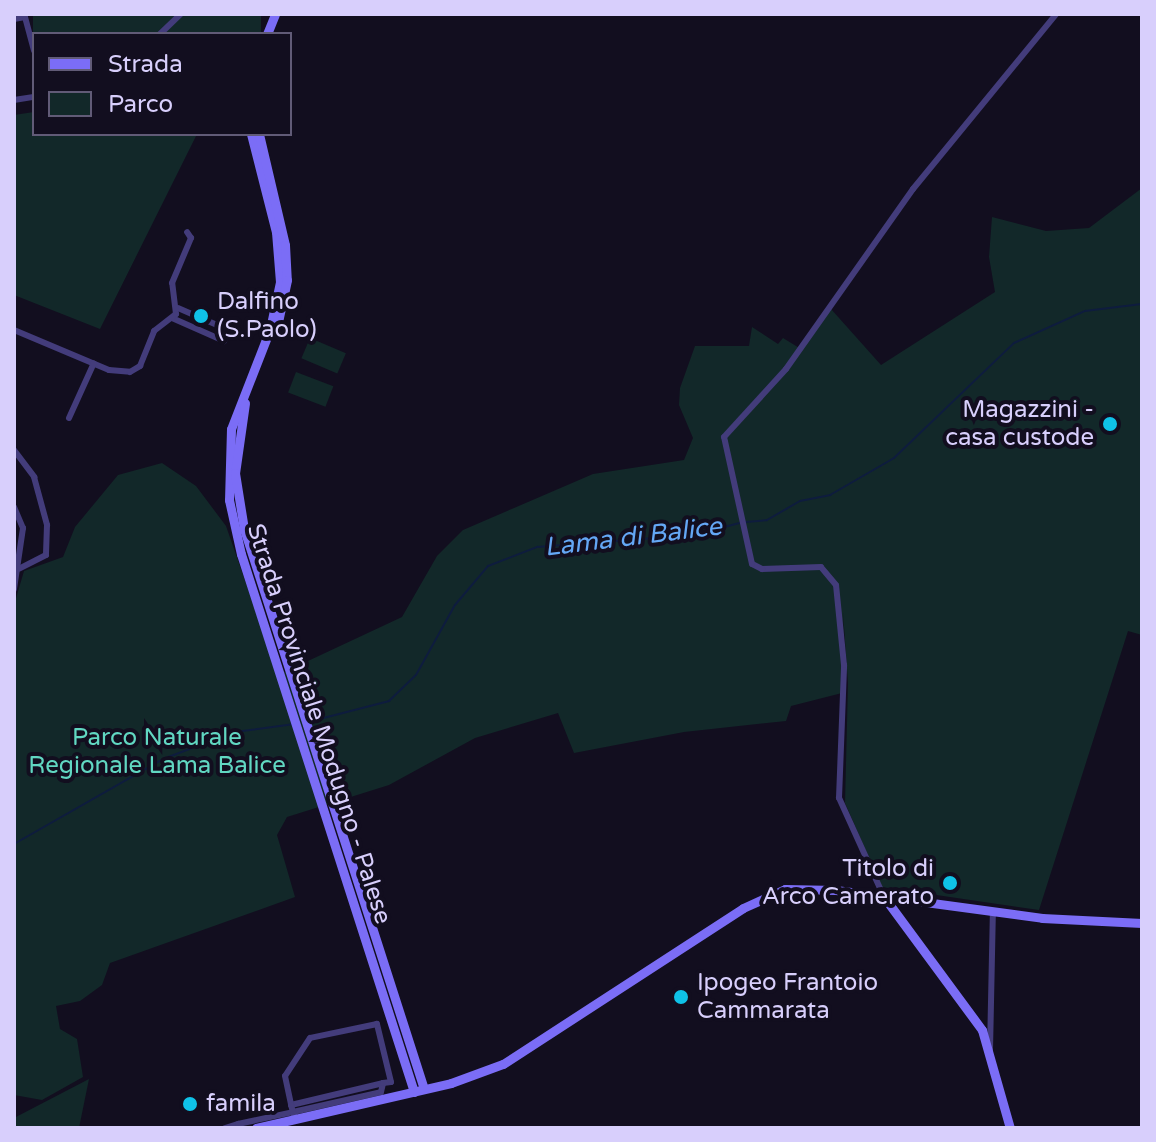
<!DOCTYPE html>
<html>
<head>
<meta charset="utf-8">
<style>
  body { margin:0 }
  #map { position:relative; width:1156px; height:1142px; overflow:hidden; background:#120e1f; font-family:"Varela Round",sans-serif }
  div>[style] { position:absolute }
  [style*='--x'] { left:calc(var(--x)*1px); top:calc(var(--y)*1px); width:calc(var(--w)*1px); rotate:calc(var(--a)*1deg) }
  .green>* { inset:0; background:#122829; transform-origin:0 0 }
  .stream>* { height:2px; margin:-1px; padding:0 1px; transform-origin:1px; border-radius:1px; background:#0e1c3e }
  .street>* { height:6px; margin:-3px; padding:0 3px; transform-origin:3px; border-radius:3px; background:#433c7b }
  .secondary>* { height:9px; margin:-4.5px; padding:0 4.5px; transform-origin:4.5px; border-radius:4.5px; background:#7b6df6 }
  .dots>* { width:22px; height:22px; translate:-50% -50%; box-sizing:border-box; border:4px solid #120e1f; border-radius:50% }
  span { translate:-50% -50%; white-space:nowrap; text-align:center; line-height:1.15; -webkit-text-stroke:8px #120e1f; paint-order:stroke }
  .poi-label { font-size:24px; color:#d8cffc }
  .left { translate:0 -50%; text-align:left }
  .right { translate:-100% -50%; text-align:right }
  .street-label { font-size:24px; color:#d8cffc }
  .park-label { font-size:24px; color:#61d7c2 }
  .water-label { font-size:26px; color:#64a7f5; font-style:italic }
  .frame { position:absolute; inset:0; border:16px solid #d8cffc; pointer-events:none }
  .legend { position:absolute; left:32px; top:32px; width:260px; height:104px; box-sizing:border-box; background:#120e1f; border:2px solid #615b77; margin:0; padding:10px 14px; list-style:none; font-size:24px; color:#d8cffc }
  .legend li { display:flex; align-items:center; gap:16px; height:40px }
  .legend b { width:40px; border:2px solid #615b77 }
</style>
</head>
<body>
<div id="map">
  <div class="green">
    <div style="left:33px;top:14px;width:228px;height:20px"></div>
    <div style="clip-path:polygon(34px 112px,34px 134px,197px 134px,100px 329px,14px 295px,14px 115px)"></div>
    <div style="clip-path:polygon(1142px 188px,1142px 635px,1128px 631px,1039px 910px,882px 887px,845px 803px,848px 683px,843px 612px,846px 692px,791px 706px,786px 721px,684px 732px,574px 753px,558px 713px,475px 738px,389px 785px,287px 817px,277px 835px,295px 897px,110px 963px,102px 985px,80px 1001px,56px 1006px,60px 1029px,77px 1039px,83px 1077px,42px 1100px,14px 1095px,14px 605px,24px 571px,63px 557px,75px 527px,118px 475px,162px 463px,196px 486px,226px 526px,278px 675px,402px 617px,437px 556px,463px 530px,593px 474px,684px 460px,693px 438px,679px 405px,680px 388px,695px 346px,749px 346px,752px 327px,778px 344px,783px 338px,801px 349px,831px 309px,881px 365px,995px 292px,989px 257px,992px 217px,1046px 231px,1089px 228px)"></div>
    <div style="left:310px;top:338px;width:39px;height:22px;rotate:23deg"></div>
    <div style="left:296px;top:372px;width:40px;height:22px;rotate:21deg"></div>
    <div style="clip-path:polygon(89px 1079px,79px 1128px,14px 1128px,14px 1118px)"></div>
  </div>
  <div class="stream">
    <div style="--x:746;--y:522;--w:21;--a:-5"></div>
    <div style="--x:767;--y:520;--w:38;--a:-30"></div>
    <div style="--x:800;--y:501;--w:31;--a:-11"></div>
    <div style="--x:830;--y:495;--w:74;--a:-30"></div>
    <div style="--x:894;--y:458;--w:166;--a:-43.8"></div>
    <div style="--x:1014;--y:343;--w:78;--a:-24.3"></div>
    <div style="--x:1085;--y:311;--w:57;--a:-7"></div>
    <div style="--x:308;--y:722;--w:84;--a:-14.5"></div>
    <div style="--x:389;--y:701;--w:37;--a:-44"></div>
    <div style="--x:416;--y:675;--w:80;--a:-60.9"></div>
    <div style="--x:455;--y:605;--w:51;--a:-49.8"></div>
    <div style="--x:488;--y:566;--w:53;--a:-21.2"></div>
    <div style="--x:537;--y:547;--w:157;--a:-4.4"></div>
    <div style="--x:694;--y:535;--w:47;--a:-14.9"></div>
    <div style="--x:14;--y:844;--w:172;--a:-29.7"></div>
    <div style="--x:163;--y:759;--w:77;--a:-20.6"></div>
    <div style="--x:235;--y:732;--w:60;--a:-7.7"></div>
  </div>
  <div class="street">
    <div style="--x:14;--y:19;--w:11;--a:-10"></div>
    <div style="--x:25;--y:17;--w:35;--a:75"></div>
    <div style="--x:160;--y:34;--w:29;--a:-44"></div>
    <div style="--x:14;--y:100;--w:20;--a:-9"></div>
    <div style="--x:178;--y:308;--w:52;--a:23.6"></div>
    <div style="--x:172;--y:318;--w:57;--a:23.9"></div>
    <div style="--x:14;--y:330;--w:103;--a:22.8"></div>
    <div style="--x:109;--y:370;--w:21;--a:5"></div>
    <div style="--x:130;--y:372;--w:12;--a:-31"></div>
    <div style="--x:140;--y:366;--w:38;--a:-68"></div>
    <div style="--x:154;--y:331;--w:28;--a:-38"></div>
    <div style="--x:176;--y:314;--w:31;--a:-97"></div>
    <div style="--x:172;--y:283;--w:49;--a:-67.1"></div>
    <div style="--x:191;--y:238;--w:7;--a:-124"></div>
    <div style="--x:69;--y:418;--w:60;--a:-65.6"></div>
    <div style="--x:14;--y:450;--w:34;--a:53"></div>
    <div style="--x:34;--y:477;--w:50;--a:74.8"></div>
    <div style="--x:47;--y:525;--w:30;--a:92"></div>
    <div style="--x:46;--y:555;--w:30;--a:153"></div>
    <div style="--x:14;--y:507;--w:23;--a:67"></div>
    <div style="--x:23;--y:528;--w:62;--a:98.4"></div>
    <div style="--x:884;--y:897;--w:109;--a:-114.4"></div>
    <div style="--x:839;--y:798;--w:133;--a:-87.8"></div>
    <div style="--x:844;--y:665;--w:80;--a:-95.7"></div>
    <div style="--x:836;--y:585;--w:23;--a:-130"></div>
    <div style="--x:821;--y:567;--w:59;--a:178.1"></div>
    <div style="--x:762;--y:569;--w:11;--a:-153"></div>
    <div style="--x:752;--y:564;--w:130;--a:-102.4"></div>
    <div style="--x:724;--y:437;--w:92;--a:-47.6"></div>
    <div style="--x:786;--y:369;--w:220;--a:-54.8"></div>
    <div style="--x:913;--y:189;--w:226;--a:-50.7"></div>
    <div style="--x:990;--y:1050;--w:138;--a:-88.8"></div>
    <div style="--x:291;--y:1105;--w:95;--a:-13.4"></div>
    <div style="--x:225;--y:1128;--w:14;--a:-17"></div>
    <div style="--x:238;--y:1124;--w:56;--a:-12.3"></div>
    <div style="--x:293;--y:1112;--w:90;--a:-12.8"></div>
    <div style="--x:381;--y:1092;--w:9;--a:-77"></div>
    <div style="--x:383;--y:1083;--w:8;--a:-7"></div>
    <div style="--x:391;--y:1082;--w:60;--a:-103.6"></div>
    <div style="--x:377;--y:1024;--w:68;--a:168.2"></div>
    <div style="--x:310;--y:1038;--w:45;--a:123.3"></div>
    <div style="--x:285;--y:1076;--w:30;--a:78"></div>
    <div style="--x:291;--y:1105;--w:15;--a:74"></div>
  </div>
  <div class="secondary">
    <div style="--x:267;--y:34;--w:22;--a:-68"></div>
    <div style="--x:251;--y:134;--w:101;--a:75.7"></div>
    <div style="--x:276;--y:232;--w:50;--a:85.4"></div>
    <div style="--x:280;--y:282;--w:48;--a:102"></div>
    <div style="--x:270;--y:329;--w:107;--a:111.3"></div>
    <div style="--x:231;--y:429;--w:71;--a:91.6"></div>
    <div style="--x:229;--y:500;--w:55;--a:77.5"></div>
    <div style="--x:241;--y:554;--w:565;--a:72.17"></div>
    <div style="--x:259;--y:134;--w:114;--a:76.8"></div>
    <div style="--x:285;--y:245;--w:35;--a:87"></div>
    <div style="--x:287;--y:280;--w:43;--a:102.1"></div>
    <div style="--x:245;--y:403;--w:71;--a:98.1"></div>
    <div style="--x:235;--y:473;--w:57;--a:80.9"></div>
    <div style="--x:244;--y:529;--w:588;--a:72.18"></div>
    <div style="--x:884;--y:897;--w:165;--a:53.6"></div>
    <div style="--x:982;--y:1030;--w:102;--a:74.1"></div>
    <div style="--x:256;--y:1128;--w:200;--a:-13"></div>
    <div style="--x:451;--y:1083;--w:55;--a:-20.1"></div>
    <div style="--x:503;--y:1064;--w:286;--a:-33"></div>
    <div style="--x:743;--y:908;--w:46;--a:-24.3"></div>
    <div style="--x:785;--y:889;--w:51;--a:1.1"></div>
    <div style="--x:836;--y:890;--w:208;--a:7.7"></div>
    <div style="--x:1042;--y:918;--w:100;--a:2.9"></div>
  </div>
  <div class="dots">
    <div style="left:201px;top:316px;background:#0fc2e8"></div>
    <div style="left:1110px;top:424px;background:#0fc2e8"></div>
    <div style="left:950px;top:883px;background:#0fc2e8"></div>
    <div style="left:681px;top:997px;background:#0fc2e8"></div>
    <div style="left:190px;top:1104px;background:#0fc2e8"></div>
  </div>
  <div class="poi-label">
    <span class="left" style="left:217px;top:316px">Dalfino<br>(S.Paolo)</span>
    <span class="right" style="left:1094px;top:424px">Magazzini -<br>casa custode</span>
    <span class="right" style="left:934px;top:883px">Titolo di<br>Arco Camerato</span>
    <span class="left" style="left:697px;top:997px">Ipogeo Frantoio<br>Cammarata</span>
    <span class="left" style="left:206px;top:1104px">famila</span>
  </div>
  <div class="street-label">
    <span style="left:319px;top:724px;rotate:72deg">Strada Provinciale Modugno - Palese</span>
  </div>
  <div class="park-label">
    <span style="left:157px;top:752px">Parco Naturale<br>Regionale Lama Balice</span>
  </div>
  <div class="water-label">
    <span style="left:633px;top:537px;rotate:-7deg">Lama di Balice</span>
  </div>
  <div class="frame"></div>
  <ul class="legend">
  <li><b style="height:10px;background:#7b6df6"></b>Strada</li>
  <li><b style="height:22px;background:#122829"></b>Parco</li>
  </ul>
</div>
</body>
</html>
